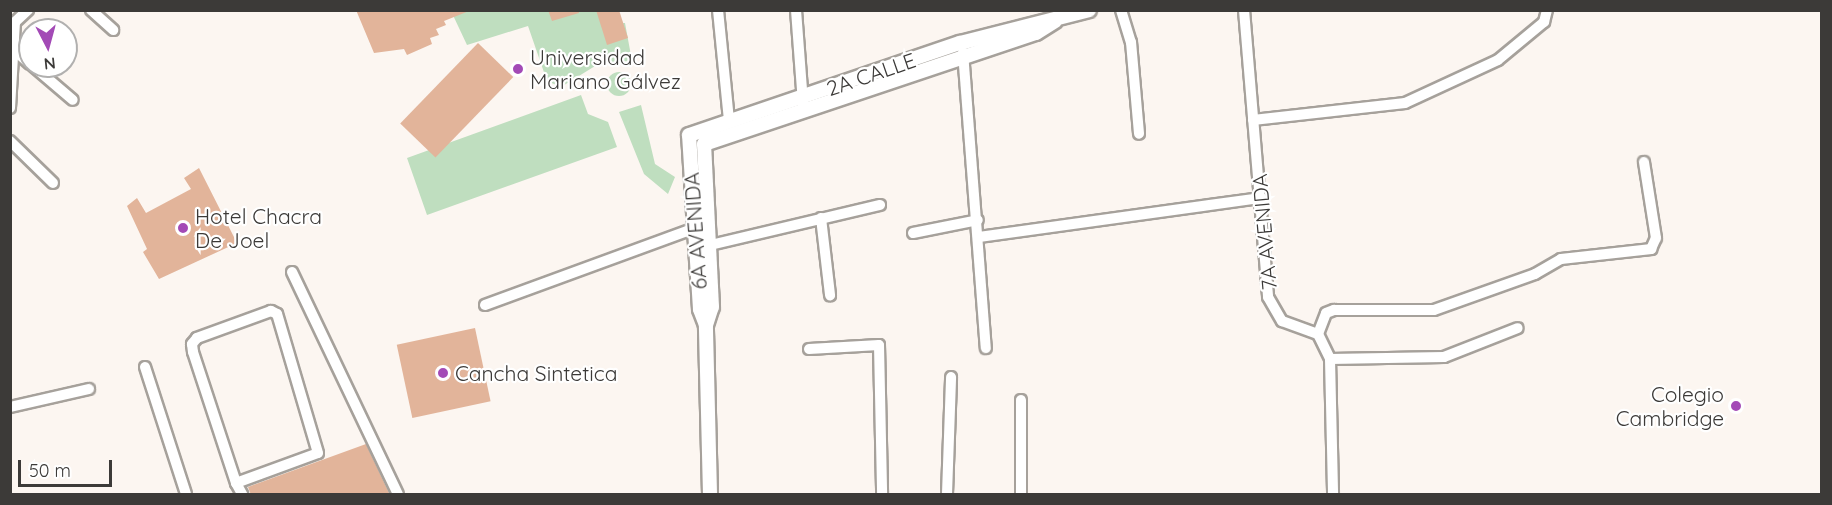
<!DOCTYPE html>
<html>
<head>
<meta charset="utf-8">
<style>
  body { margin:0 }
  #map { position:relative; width:1832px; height:505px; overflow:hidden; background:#fcf6f1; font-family:Quicksand,sans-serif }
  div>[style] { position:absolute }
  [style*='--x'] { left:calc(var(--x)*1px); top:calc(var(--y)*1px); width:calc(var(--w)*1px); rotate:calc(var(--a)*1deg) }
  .green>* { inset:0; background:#bfdebf }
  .round { border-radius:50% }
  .building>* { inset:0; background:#e2b49a; transform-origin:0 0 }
  .roads { filter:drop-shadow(2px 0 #a6a19b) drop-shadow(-2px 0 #a6a19b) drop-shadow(0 2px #a6a19b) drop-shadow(0 -2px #a6a19b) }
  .minor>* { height:10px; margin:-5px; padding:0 5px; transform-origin:5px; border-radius:5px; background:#fff }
  .tertiary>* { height:14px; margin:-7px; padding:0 7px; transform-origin:7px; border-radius:7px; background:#fff }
  .dots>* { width:16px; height:16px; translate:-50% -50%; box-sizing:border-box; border:3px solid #fff; border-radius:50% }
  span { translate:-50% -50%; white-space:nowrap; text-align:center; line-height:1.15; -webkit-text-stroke:4.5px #fff; paint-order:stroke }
  .poi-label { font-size:21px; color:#3c3a38 }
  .left { translate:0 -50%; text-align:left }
  .right { translate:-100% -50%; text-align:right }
  .street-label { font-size:21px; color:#3c3a38 }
  .frame { position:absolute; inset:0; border:12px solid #3c3a38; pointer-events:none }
  .north { position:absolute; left:18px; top:18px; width:60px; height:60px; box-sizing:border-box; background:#fff; border:2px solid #b1b0af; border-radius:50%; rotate:174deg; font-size:16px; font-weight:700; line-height:24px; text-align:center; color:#3c3a38 }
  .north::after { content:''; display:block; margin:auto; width:21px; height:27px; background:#a34ab6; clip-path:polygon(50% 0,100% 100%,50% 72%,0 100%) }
  .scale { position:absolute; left:18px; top:460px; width:94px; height:27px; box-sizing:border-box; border:3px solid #3c3a38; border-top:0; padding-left:8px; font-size:18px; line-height:21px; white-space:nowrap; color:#3c3a38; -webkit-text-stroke:4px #fff; paint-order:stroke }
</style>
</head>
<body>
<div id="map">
  <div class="green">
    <div style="clip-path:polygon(451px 11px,610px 11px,614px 23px,625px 23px,632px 61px,600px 63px,561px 87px,547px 81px,528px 26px,467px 45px)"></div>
    <div class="round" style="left:607px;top:72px;width:24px;height:24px"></div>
    <div style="clip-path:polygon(581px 95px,588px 114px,608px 122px,617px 147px,427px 215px,407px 158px)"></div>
    <div style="clip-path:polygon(641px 105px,655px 164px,675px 177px,668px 194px,644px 174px,619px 112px)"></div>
  </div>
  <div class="building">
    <div style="clip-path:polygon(356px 10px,469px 10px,469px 11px,444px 21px,446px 25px,436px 29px,439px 35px,430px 38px,432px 44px,407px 55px,404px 49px,374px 53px)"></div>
    <div style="clip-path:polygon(548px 10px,578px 10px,579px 13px,552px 21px)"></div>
    <div style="clip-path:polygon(596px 10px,619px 10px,628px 38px,607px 45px)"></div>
    <div style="left:478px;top:43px;width:49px;height:112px;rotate:44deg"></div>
    <div style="clip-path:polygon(199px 168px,237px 243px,159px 279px,143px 252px,147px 249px,127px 206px,137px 198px,146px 213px,191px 189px,184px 178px)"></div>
    <div style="left:475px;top:328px;width:75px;height:80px;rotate:78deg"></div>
    <div style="clip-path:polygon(366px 444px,390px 495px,251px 495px,248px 487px)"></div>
  </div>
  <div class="roads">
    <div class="minor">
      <div style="--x:91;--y:10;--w:30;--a:42"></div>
      <div style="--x:718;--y:10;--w:111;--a:84.3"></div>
      <div style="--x:796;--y:10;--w:93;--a:85.7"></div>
      <div style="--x:1121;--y:10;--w:34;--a:73"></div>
      <div style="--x:1131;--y:42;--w:92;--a:85"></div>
      <div style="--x:1244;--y:10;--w:288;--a:85.2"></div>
      <div style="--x:1268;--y:297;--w:28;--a:60"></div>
      <div style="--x:1282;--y:321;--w:38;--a:20"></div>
      <div style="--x:1318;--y:334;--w:28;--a:64"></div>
      <div style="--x:1330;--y:359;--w:135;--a:88.7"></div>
      <div style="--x:11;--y:47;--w:25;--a:42"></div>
      <div style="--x:963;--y:52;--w:297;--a:85.6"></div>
      <div style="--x:33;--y:66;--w:52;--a:40.4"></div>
      <div style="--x:10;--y:108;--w:86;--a:-86.7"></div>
      <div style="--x:15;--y:22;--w:18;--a:-43"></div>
      <div style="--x:1253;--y:120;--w:153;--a:-6.4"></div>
      <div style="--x:1405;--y:103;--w:102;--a:-24.8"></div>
      <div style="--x:1498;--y:60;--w:60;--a:-39.6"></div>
      <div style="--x:1544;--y:22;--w:12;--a:-76"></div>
      <div style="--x:10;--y:141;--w:60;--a:44.3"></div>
      <div style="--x:821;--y:218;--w:78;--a:83.3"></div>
      <div style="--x:913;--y:233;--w:66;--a:-11.3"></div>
      <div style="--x:979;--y:237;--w:285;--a:-7.9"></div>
      <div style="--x:702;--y:247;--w:183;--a:-13.3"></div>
      <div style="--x:292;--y:272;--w:246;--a:64.5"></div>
      <div style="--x:485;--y:305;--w:221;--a:-20.1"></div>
      <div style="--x:1318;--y:334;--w:22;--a:-69"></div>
      <div style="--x:1326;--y:313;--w:9;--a:-21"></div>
      <div style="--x:1334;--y:310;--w:100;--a:0"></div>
      <div style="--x:1434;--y:310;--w:107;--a:-19.6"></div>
      <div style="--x:1535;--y:274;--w:30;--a:-30"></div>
      <div style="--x:1561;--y:259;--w:91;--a:-6.3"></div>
      <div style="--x:1651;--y:249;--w:12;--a:-66"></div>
      <div style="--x:1656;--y:238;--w:77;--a:-99"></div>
      <div style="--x:809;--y:349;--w:70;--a:-3.3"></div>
      <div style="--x:879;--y:345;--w:149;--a:88.8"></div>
      <div style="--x:1330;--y:359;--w:114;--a:-1"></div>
      <div style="--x:1444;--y:357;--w:79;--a:-21.4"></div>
      <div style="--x:145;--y:367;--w:133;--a:72.1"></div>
      <div style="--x:10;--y:407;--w:81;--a:-12.8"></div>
      <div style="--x:236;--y:483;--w:87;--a:-20.1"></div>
      <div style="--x:318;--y:453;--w:145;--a:-106.4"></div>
      <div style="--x:277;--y:314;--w:7;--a:-153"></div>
      <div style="--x:271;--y:311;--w:79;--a:160"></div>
      <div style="--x:197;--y:338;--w:8;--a:130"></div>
      <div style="--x:192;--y:344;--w:8;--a:83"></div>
      <div style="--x:193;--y:352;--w:138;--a:71.8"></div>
      <div style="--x:236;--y:483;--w:13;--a:61"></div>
      <div style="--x:947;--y:494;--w:117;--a:-88"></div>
      <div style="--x:1021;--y:494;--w:94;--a:-90"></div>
    </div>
    <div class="tertiary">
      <div style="--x:706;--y:325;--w:17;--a:-111"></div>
      <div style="--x:700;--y:309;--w:174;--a:-93.6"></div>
      <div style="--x:689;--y:135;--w:286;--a:-18.8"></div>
      <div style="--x:960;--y:43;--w:133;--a:-14.3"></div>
      <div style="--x:710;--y:494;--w:169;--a:-91.4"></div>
      <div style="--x:706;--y:325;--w:19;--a:-72"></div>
      <div style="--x:712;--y:307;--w:163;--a:-92.8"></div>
      <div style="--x:704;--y:144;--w:350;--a:-18.5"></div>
      <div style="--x:1036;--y:33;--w:22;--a:-32"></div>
    </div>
  </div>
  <div class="dots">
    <div style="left:518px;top:69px;background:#a34ab6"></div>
    <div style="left:183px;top:228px;background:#a34ab6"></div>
    <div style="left:443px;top:373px;background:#a34ab6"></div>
    <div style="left:1736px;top:406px;background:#a34ab6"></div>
  </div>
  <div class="poi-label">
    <span class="left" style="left:530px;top:69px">Universidad<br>Mariano Gálvez</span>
    <span class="left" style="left:195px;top:228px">Hotel Chacra<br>De Joel</span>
    <span class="left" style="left:455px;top:373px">Cancha Sintetica</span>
    <span class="right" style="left:1724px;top:406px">Colegio<br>Cambridge</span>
  </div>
  <div class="street-label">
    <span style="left:871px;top:74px;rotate:-19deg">2A CALLE</span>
    <span style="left:695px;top:231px;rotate:-94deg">6A AVENIDA</span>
    <span style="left:1264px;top:232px;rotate:-95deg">7A AVENIDA</span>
  </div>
  <div class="frame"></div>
  <div class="north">N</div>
  <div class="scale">50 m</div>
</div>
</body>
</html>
